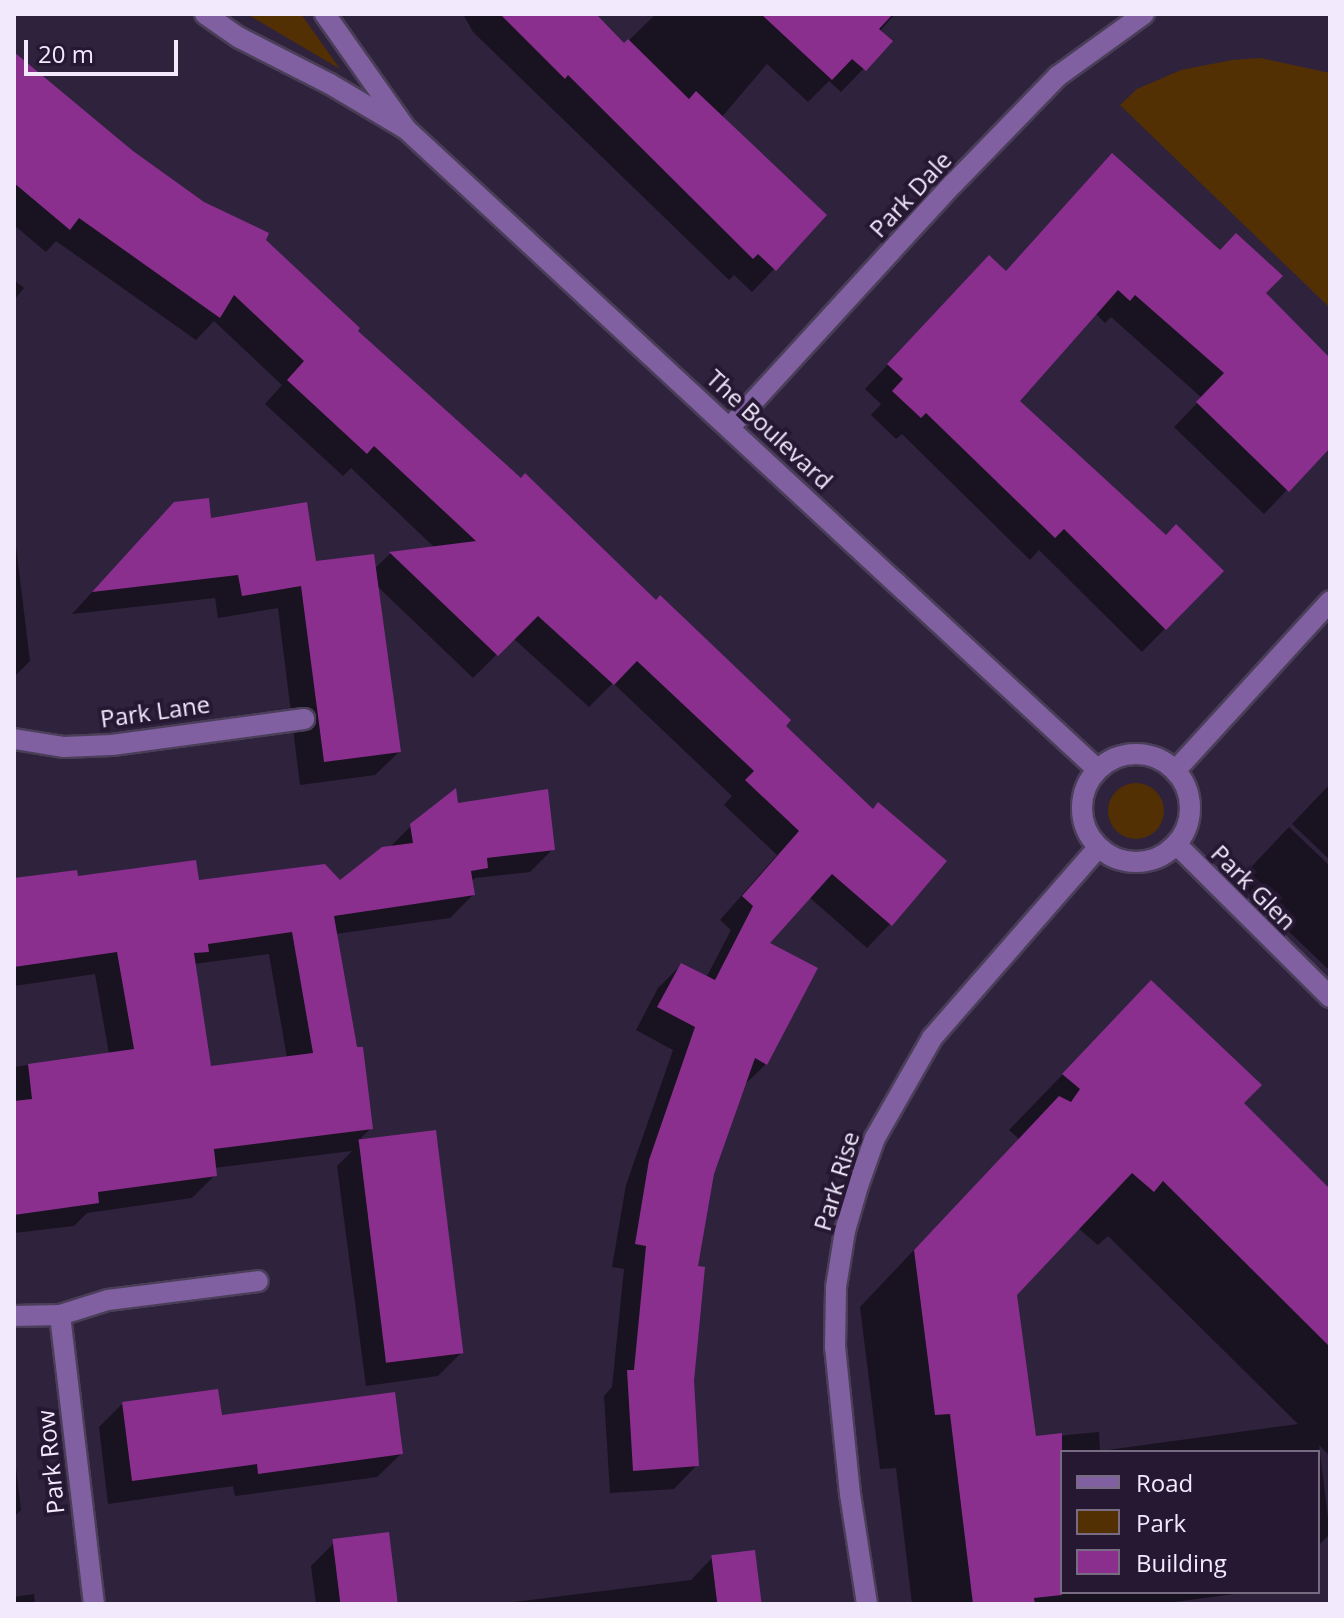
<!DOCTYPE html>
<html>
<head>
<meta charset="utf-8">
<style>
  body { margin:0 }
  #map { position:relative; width:1344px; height:1618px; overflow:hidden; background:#2f223d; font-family:"Open Sans",sans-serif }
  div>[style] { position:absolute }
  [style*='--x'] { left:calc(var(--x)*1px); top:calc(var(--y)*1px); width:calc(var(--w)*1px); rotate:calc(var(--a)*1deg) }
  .green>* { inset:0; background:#523003 }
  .round { border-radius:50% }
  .shadow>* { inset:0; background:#0007 }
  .building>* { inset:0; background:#8a2f8e; transform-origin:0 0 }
  .roads { filter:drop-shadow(2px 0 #4a3e58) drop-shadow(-2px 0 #4a3e58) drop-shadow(0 2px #4a3e58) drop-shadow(0 -2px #4a3e58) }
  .street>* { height:20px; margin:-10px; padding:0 10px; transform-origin:10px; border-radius:10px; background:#8060a0 }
  .street>.ring { margin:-10px; padding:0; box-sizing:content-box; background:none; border:20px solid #8060a0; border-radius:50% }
  span { translate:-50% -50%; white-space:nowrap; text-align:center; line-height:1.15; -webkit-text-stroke:8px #261833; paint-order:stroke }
  .street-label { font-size:24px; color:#f2e9fc }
  .frame { position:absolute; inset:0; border:16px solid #f2e9fc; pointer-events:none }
  .legend { position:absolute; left:1060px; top:1450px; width:260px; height:144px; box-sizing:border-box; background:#261833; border:2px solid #786c83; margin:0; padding:10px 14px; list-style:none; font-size:24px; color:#f2e9fc }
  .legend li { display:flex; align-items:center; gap:16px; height:40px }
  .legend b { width:40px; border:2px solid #786c83 }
  .scale { position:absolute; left:24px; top:40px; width:154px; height:36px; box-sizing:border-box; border:4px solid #f2e9fc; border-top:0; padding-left:10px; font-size:24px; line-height:28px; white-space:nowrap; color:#f2e9fc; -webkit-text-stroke:6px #261833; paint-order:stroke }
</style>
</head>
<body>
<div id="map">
  <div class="green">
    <div style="clip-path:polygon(247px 14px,301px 14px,340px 69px)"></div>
    <div style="clip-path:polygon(1261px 58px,1330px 73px,1330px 308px,1120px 105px,1137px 89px,1181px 70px,1232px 60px)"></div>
    <div class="round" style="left:1108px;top:783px;width:56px;height:56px"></div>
  </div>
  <div class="shadow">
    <div style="clip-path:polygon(463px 14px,593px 14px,624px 45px,656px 14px,895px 14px,879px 32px,890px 41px,841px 92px,829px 81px,808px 102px,767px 64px,721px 118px,774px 269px,752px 292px,734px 275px,729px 280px,473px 32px)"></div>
    <div style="clip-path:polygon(14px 75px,203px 204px,264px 240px,355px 331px,783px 726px,890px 924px,867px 948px,809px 897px,767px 943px,766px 1064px,742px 1087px,712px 1174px,695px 1268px,692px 1381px,697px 1465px,674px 1489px,610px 1493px,604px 1396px,612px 1387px,624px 1269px,612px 1267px,626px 1185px,673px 1050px,636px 1030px,658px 988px,681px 965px,706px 978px,731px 930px,720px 920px,777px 855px,724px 805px,732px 796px,613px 683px,589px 707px,513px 638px,473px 678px,376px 585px,399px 752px,375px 775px,300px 785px,278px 608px,218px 618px,215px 598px,72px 614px,151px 528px,210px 520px,315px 563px,374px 569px,390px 554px,435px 548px,351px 468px,343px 476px,265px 404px,282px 385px,214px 321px,196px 340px,56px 241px,46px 252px,14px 225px)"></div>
    <div style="clip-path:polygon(1005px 273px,1263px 294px,1330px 360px,1330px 445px,1264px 514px,1174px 427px,1202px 398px,1111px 317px,1105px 323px,1095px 313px,1017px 401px,1165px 537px,1221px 571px,1142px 652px,1039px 550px,1030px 560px,902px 434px,896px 439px,871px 415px,881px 404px,865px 389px,966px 281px)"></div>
    <div style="clip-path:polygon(14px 280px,24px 288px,14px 300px)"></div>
    <div style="clip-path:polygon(14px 530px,30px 661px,14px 677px)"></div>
    <div style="clip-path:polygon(1330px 784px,1330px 860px,1292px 824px)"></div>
    <div style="clip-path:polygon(evenodd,456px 805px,553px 849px,530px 872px,475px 878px,471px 882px,473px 895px,450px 918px,335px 934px,371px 1128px,357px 1142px,434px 1132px,462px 1352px,438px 1376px,366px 1386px,337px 1166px,352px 1151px,214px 1168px,215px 1175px,192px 1198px,87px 1213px,74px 1226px,14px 1233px,14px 1067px,109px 1054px,95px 974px,14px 986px,14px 880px,340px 883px,389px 848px,411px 826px,456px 805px,269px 954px,287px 1058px,210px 1069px,194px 964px,269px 954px)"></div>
    <div style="clip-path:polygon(1289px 827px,1330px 866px,1330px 971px,1237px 882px)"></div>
    <div style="clip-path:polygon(evenodd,1151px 983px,1241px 1103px,1330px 1191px,1330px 1456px,1319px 1445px,1330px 1534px,1318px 1546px,1318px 1452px,1062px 1452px,1062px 1592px,1249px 1592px,1160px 1604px,912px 1604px,896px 1468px,880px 1469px,860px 1307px,1019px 1139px,1009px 1130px,1151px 983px,1078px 1228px,1098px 1245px,1108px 1236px,1298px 1424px,1100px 1451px,1099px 1432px,1034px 1438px,1015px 1294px,1078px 1228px)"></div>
    <div style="clip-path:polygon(123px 1403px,220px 1417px,401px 1454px,377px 1477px,235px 1496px,233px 1486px,108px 1504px,99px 1427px)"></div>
    <div style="clip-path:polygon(14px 1451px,21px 1510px,14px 1517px)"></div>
    <div style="clip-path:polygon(334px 1543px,396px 1604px,316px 1604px,311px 1566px)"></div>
    <div style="clip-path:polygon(712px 1558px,760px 1604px,497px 1604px,691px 1580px)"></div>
    <div style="clip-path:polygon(34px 1594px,35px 1604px,14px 1604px,14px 1597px)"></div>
  </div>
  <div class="building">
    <div style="clip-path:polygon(500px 14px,596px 14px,624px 43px,628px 39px,689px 99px,696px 91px,827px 215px,776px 271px,758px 254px,753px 259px,568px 75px,565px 79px)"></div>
    <div style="clip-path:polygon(761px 14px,893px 14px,879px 29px,893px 41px,866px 71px,852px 59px,832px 80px)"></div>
    <div style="clip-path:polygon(14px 52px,133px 151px,204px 202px,269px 233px,266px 240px,360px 328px,358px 331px,521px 478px,525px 473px,656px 600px,660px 595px,791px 720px,786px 726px,873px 809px,878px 802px,947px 861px,892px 926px,832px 874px,770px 943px,818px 968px,767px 1065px,755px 1058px,714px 1174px,698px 1266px,705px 1267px,694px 1381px,699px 1466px,633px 1471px,627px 1370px,634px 1370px,646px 1246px,635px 1244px,649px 1160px,695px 1027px,657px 1007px,681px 963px,715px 980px,753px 906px,742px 896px,799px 831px,745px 780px,754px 771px,637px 661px,614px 685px,538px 616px,498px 656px,389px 552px,476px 541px,374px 446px,367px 454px,287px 380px,304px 361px,234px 295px,220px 318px,79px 218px,70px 230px,14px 183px)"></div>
    <div style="clip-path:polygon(1112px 153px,1220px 250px,1236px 233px,1283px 276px,1266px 293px,1330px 358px,1330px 448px,1289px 492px,1196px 402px,1224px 373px,1135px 295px,1130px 301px,1118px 290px,1020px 401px,1166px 535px,1176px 524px,1224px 571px,1166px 630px,1064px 529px,1055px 538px,926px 413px,921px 418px,892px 391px,903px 379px,887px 364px,989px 255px,1006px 271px)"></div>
    <div style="clip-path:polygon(209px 498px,211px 518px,307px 502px,316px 561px,374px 554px,401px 752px,324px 762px,301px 586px,242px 596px,238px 575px,92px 592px,174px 502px)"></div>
    <div style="clip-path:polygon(evenodd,456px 788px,458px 803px,548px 789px,555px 850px,487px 858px,488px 868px,471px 871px,475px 895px,334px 916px,357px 1047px,363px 1047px,373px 1129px,214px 1149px,217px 1176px,98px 1192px,99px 1203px,14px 1215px,14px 1101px,32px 1099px,28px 1064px,134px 1049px,117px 952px,14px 967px,14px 878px,77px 870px,78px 876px,196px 860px,199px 880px,325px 864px,340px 880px,382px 847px,413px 843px,410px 824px,456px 788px,292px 932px,313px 1053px,211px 1066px,194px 953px,209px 952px,208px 944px,292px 932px)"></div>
    <div style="clip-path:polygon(1151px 980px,1262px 1085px,1244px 1103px,1330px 1189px,1330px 1347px,1163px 1181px,1154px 1192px,1132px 1173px,1017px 1295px,1036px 1436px,1062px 1433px,1062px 1595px,1034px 1598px,1035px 1604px,973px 1604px,950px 1414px,935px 1415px,914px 1250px,1059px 1096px,1071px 1102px,1080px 1089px,1062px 1074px)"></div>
    <div style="left:436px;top:1130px;width:225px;height:78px;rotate:83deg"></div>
    <div style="clip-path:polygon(218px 1389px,222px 1415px,395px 1392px,403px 1454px,258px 1474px,257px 1464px,132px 1481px,122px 1402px)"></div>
    <div style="left:389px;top:1532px;width:73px;height:57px;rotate:83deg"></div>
    <div style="left:755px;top:1550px;width:54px;height:44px;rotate:83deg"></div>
  </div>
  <div class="roads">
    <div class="street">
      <div style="--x:205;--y:14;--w:40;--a:34.9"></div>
      <div style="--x:238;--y:37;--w:103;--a:27.1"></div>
      <div style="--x:330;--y:84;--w:88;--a:30.6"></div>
      <div style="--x:406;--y:129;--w:141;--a:-125.2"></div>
      <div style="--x:406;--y:129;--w:942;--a:42.81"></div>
      <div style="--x:730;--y:427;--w:330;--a:-47.5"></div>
      <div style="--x:953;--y:184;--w:151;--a:-45.8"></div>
      <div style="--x:1058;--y:76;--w:106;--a:-35.8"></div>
      <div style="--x:14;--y:739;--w:51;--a:9.1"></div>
      <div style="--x:64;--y:747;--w:48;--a:-2.4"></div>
      <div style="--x:112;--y:745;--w:194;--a:-7.7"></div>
      <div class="ring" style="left:1082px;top:754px;width:88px;height:88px"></div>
      <div style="--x:1175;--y:771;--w:230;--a:-47.6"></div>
      <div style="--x:1177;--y:845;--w:216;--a:44.8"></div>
      <div style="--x:60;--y:1315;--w:291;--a:83.3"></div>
      <div style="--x:14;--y:1316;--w:46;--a:-1.2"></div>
      <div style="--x:60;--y:1315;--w:50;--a:-17.4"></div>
      <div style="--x:108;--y:1300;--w:151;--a:-7.2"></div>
      <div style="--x:867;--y:1604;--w:111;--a:-98.8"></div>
      <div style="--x:850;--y:1494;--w:148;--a:-95.8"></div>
      <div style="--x:835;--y:1347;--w:60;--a:-89"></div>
      <div style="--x:836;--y:1287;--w:57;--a:-80.9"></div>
      <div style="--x:845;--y:1231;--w:47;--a:-73.9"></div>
      <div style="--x:858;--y:1186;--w:51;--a:-70.5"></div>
      <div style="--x:875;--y:1138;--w:115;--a:-60.3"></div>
      <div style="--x:932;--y:1038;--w:252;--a:-48.9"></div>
    </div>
  </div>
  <div class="street-label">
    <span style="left:910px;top:194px;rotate:-47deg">Park Dale</span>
    <span style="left:770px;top:429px;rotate:43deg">The Boulevard</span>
    <span style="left:155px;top:711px;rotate:-8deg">Park Lane</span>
    <span style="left:1254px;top:887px;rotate:45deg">Park Glen</span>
    <span style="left:836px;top:1181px;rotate:-73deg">Park Rise</span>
    <span style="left:50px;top:1462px;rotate:-96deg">Park Row</span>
  </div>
  <div class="frame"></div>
  <ul class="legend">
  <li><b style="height:10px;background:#8060a0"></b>Road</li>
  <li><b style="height:22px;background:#523003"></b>Park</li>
  <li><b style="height:22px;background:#8a2f8e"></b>Building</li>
  </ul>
  <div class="scale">20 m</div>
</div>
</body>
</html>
